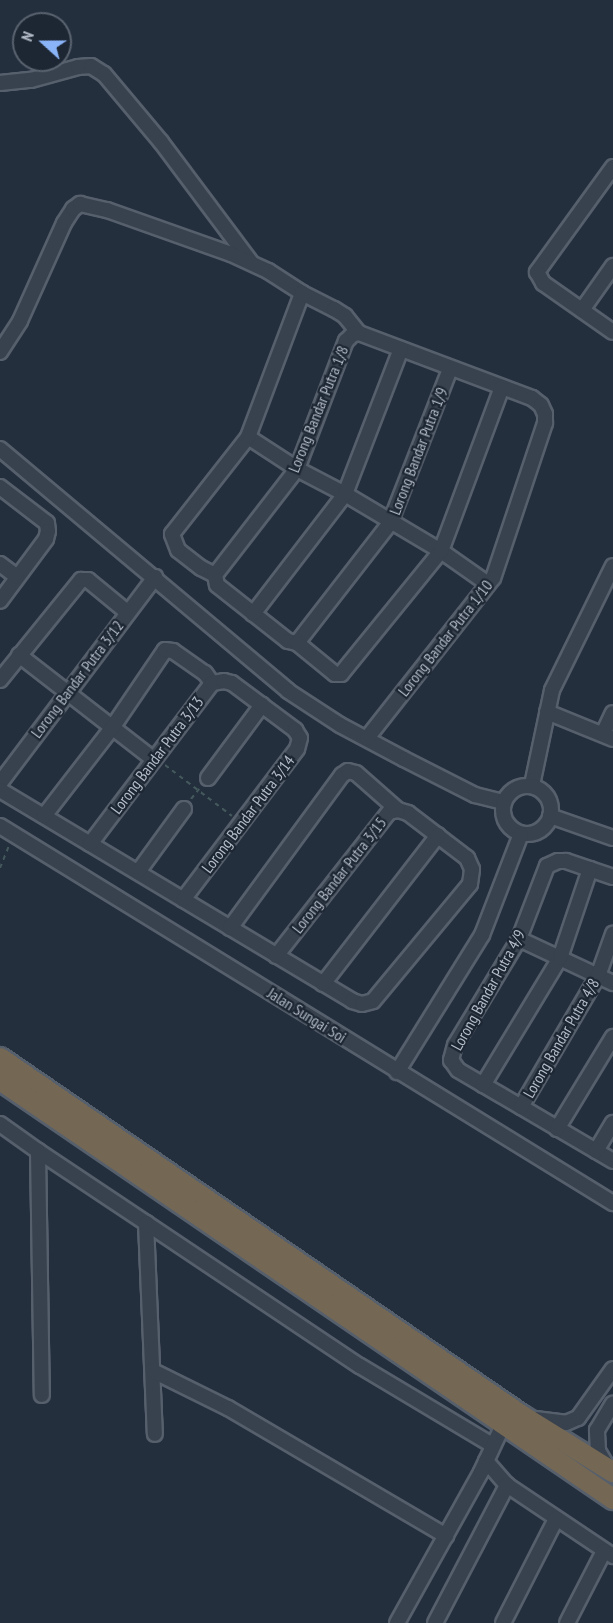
<!DOCTYPE html>
<html>
<head>
<meta charset="utf-8">
<style>
  body { margin:0 }
  #map { position:relative; width:613px; height:1623px; overflow:hidden; background:#242f3e; font-family:"PT Sans Narrow",sans-serif }
  div>[style] { position:absolute }
  [style*='--x'] { left:calc(var(--x)*1px); top:calc(var(--y)*1px); width:calc(var(--w)*1px); rotate:calc(var(--a)*1deg) }
  .path>* { height:2px; margin-top:-1px; transform-origin:0; background:repeating-linear-gradient(90deg,#44595c 0 4.5px,transparent 0 9px) }
  .roads { filter:drop-shadow(2px 0 #565f6c) drop-shadow(-2px 0 #565f6c) drop-shadow(0 2px #565f6c) drop-shadow(0 -2px #565f6c) }
  .minor>* { height:14px; margin:-7px; padding:0 7px; transform-origin:7px; border-radius:7px; background:#38414e }
  .minor>.ring { margin:-7px; padding:0; box-sizing:content-box; background:none; border:14px solid #38414e; border-radius:50% }
  .highway>* { height:20px; margin:-10px; padding:0 10px; transform-origin:10px; border-radius:10px; background:#746855 }
  span { translate:-50% -50%; white-space:nowrap; text-align:center; line-height:1.15; -webkit-text-stroke:4.5px #1d2633; paint-order:stroke }
  .street-label { font-size:16px; color:#b4bcc9 }
  .north { position:absolute; left:12px; top:12px; width:60px; height:60px; box-sizing:border-box; background:#1d2633; border:2px solid #59626f; border-radius:50%; rotate:291deg; font-size:16px; font-weight:700; line-height:24px; text-align:center; color:#b4bcc9 }
  .north::after { content:''; display:block; margin:auto; width:21px; height:27px; background:#8ab4f8; clip-path:polygon(50% 0,100% 100%,50% 72%,0 100%) }
</style>
</head>
<body>
<div id="map">
  <div class="path">
    <div style="--x:165;--y:765;--w:84;--a:37.3"></div>
    <div style="--x:191;--y:799;--w:13;--a:-51"></div>
    <div style="--x:0;--y:868;--w:24;--a:-68"></div>
  </div>
  <div class="roads">
    <div class="minor">
      <div style="--x:0;--y:83;--w:31;--a:-6"></div>
      <div style="--x:31;--y:80;--w:49;--a:-15.5"></div>
      <div style="--x:78;--y:67;--w:13;--a:-4"></div>
      <div style="--x:91;--y:66;--w:15;--a:32"></div>
      <div style="--x:104;--y:74;--w:89;--a:50"></div>
      <div style="--x:161;--y:142;--w:149;--a:53.2"></div>
      <div style="--x:613;--y:167;--w:130;--a:125.9"></div>
      <div style="--x:537;--y:272;--w:13;--a:61"></div>
      <div style="--x:543;--y:283;--w:85;--a:35"></div>
      <div style="--x:582;--y:310;--w:54;--a:-54.8"></div>
      <div style="--x:0;--y:352;--w:37;--a:-57"></div>
      <div style="--x:20;--y:321;--w:107;--a:-65.8"></div>
      <div style="--x:64;--y:223;--w:17;--a:-57"></div>
      <div style="--x:73;--y:209;--w:9;--a:-36"></div>
      <div style="--x:80;--y:204;--w:28;--a:13"></div>
      <div style="--x:107;--y:210;--w:132;--a:19.5"></div>
      <div style="--x:231;--y:254;--w:41;--a:24.7"></div>
      <div style="--x:268;--y:271;--w:40;--a:32.9"></div>
      <div style="--x:248;--y:437;--w:59;--a:33.1"></div>
      <div style="--x:297;--y:469;--w:54;--a:27.5"></div>
      <div style="--x:345;--y:494;--w:112;--a:30.7"></div>
      <div style="--x:441;--y:551;--w:57;--a:35.1"></div>
      <div style="--x:0;--y:449;--w:376;--a:40"></div>
      <div style="--x:288;--y:691;--w:62;--a:33.2"></div>
      <div style="--x:340;--y:725;--w:72;--a:28"></div>
      <div style="--x:404;--y:759;--w:80;--a:26.9"></div>
      <div style="--x:475;--y:795;--w:29;--a:14"></div>
      <div style="--x:0;--y:487;--w:59;--a:37.5"></div>
      <div style="--x:47;--y:523;--w:8;--a:83"></div>
      <div style="--x:48;--y:531;--w:8;--a:104"></div>
      <div style="--x:46;--y:539;--w:77;--a:126.6"></div>
      <div style="--x:0;--y:564;--w:21;--a:37"></div>
      <div style="--x:215;--y:575;--w:16;--a:-153"></div>
      <div style="--x:201;--y:568;--w:29;--a:-142"></div>
      <div style="--x:178;--y:550;--w:17;--a:-111"></div>
      <div style="--x:172;--y:534;--w:123;--a:-51.9"></div>
      <div style="--x:248;--y:437;--w:154;--a:-69.4"></div>
      <div style="--x:302;--y:293;--w:36;--a:27"></div>
      <div style="--x:334;--y:309;--w:13;--a:32"></div>
      <div style="--x:345;--y:316;--w:22;--a:51"></div>
      <div style="--x:359;--y:333;--w:185;--a:20.6"></div>
      <div style="--x:532;--y:398;--w:11;--a:38"></div>
      <div style="--x:541;--y:405;--w:10;--a:66"></div>
      <div style="--x:545;--y:414;--w:9;--a:90"></div>
      <div style="--x:545;--y:423;--w:163;--a:108.5"></div>
      <div style="--x:493;--y:578;--w:204;--a:128.2"></div>
      <div style="--x:215;--y:575;--w:10;--a:79"></div>
      <div style="--x:217;--y:585;--w:90;--a:38.3"></div>
      <div style="--x:288;--y:641;--w:9;--a:13"></div>
      <div style="--x:297;--y:643;--w:152;--a:-52.2"></div>
      <div style="--x:390;--y:523;--w:165;--a:-68.7"></div>
      <div style="--x:215;--y:575;--w:134;--a:-52.3"></div>
      <div style="--x:297;--y:469;--w:137;--a:-69.1"></div>
      <div style="--x:346;--y:341;--w:10;--a:-45"></div>
      <div style="--x:353;--y:334;--w:6;--a:-9"></div>
      <div style="--x:253;--y:614;--w:151;--a:-52.5"></div>
      <div style="--x:345;--y:494;--w:155;--a:-68.9"></div>
      <div style="--x:297;--y:643;--w:49;--a:39.2"></div>
      <div style="--x:335;--y:674;--w:6;--a:0"></div>
      <div style="--x:341;--y:674;--w:159;--a:-50.9"></div>
      <div style="--x:441;--y:551;--w:175;--a:-69.6"></div>
      <div style="--x:19;--y:655;--w:170;--a:37.8"></div>
      <div style="--x:0;--y:680;--w:129;--a:-51"></div>
      <div style="--x:81;--y:580;--w:7;--a:0"></div>
      <div style="--x:88;--y:580;--w:50;--a:39.4"></div>
      <div style="--x:547;--y:712;--w:71;--a:22.2"></div>
      <div style="--x:603;--y:734;--w:23;--a:-65"></div>
      <div style="--x:208;--y:778;--w:91;--a:-53.5"></div>
      <div style="--x:0;--y:783;--w:258;--a:-53"></div>
      <div style="--x:532;--y:785;--w:97;--a:-78.1"></div>
      <div style="--x:552;--y:690;--w:138;--a:-63.8"></div>
      <div class="ring" style="left:503px;top:786px;width:34px;height:34px"></div>
      <div style="--x:0;--y:790;--w:410;--a:30.9"></div>
      <div style="--x:352;--y:1001;--w:10;--a:17"></div>
      <div style="--x:362;--y:1004;--w:11;--a:-15"></div>
      <div style="--x:373;--y:1001;--w:152;--a:-50.3"></div>
      <div style="--x:470;--y:884;--w:15;--a:-82"></div>
      <div style="--x:472;--y:869;--w:12;--a:-114"></div>
      <div style="--x:467;--y:858;--w:74;--a:-142.7"></div>
      <div style="--x:408;--y:813;--w:10;--a:-163"></div>
      <div style="--x:398;--y:810;--w:9;--a:167"></div>
      <div style="--x:389;--y:812;--w:183;--a:128.1"></div>
      <div style="--x:44;--y:816;--w:111;--a:-52.3"></div>
      <div style="--x:112;--y:728;--w:94;--a:-55.8"></div>
      <div style="--x:165;--y:650;--w:8;--a:7"></div>
      <div style="--x:173;--y:651;--w:39;--a:35"></div>
      <div style="--x:205;--y:673;--w:12;--a:55"></div>
      <div style="--x:550;--y:816;--w:67;--a:19.2"></div>
      <div style="--x:0;--y:826;--w:720;--a:31.59"></div>
      <div style="--x:90;--y:844;--w:202;--a:-52.8"></div>
      <div style="--x:212;--y:683;--w:12;--a:-9"></div>
      <div style="--x:224;--y:681;--w:8;--a:14"></div>
      <div style="--x:232;--y:683;--w:79;--a:36.7"></div>
      <div style="--x:295;--y:730;--w:9;--a:58"></div>
      <div style="--x:300;--y:738;--w:11;--a:105"></div>
      <div style="--x:297;--y:749;--w:189;--a:127.1"></div>
      <div style="--x:138;--y:872;--w:78;--a:-53.9"></div>
      <div style="--x:613;--y:877;--w:50;--a:-161.2"></div>
      <div style="--x:566;--y:861;--w:8;--a:180"></div>
      <div style="--x:558;--y:861;--w:12;--a:156"></div>
      <div style="--x:547;--y:866;--w:78;--a:111"></div>
      <div style="--x:519;--y:939;--w:124;--a:121.1"></div>
      <div style="--x:455;--y:1045;--w:16;--a:105"></div>
      <div style="--x:451;--y:1060;--w:12;--a:55"></div>
      <div style="--x:458;--y:1070;--w:180;--a:30.4"></div>
      <div style="--x:230;--y:928;--w:190;--a:-53.8"></div>
      <div style="--x:342;--y:775;--w:7;--a:-34"></div>
      <div style="--x:348;--y:771;--w:8;--a:14"></div>
      <div style="--x:356;--y:773;--w:56;--a:41.4"></div>
      <div style="--x:519;--y:939;--w:104;--a:25.1"></div>
      <div style="--x:323;--y:984;--w:188;--a:-52.3"></div>
      <div style="--x:397;--y:1072;--w:161;--a:-58.2"></div>
      <div style="--x:482;--y:935;--w:108;--a:-68.9"></div>
      <div style="--x:483;--y:1085;--w:149;--a:-58.8"></div>
      <div style="--x:560;--y:958;--w:94;--a:-71.4"></div>
      <div style="--x:521;--y:1107;--w:152;--a:-59.6"></div>
      <div style="--x:598;--y:976;--w:45;--a:-70.3"></div>
      <div style="--x:0;--y:1124;--w:47;--a:35.4"></div>
      <div style="--x:38;--y:1151;--w:244;--a:89.1"></div>
      <div style="--x:557;--y:1129;--w:108;--a:-58.7"></div>
      <div style="--x:38;--y:1151;--w:130;--a:33.7"></div>
      <div style="--x:146;--y:1223;--w:211;--a:87.6"></div>
      <div style="--x:596;--y:1151;--w:33;--a:-59"></div>
      <div style="--x:146;--y:1223;--w:257;--a:33.8"></div>
      <div style="--x:360;--y:1366;--w:154;--a:30.9"></div>
      <div style="--x:153;--y:1371;--w:84;--a:26.3"></div>
      <div style="--x:228;--y:1408;--w:253;--a:30.4"></div>
      <div style="--x:535;--y:1419;--w:31;--a:7"></div>
      <div style="--x:566;--y:1423;--w:13;--a:-23"></div>
      <div style="--x:578;--y:1418;--w:60;--a:-54.5"></div>
      <div style="--x:486;--y:1461;--w:32;--a:49"></div>
      <div style="--x:507;--y:1485;--w:128;--a:33.8"></div>
      <div style="--x:607;--y:1466;--w:17;--a:-121"></div>
      <div style="--x:598;--y:1451;--w:21;--a:-93"></div>
      <div style="--x:597;--y:1430;--w:31;--a:-59"></div>
      <div style="--x:397;--y:1623;--w:173;--a:-60.9"></div>
      <div style="--x:481;--y:1472;--w:52;--a:-64.9"></div>
      <div style="--x:435;--y:1623;--w:156;--a:-62.4"></div>
      <div style="--x:503;--y:1623;--w:117;--a:-63"></div>
      <div style="--x:567;--y:1623;--w:81;--a:-62.8"></div>
    </div>
    <div class="highway">
      <div style="--x:0;--y:1058;--w:632;--a:34.42"></div>
      <div style="--x:521;--y:1415;--w:108;--a:31.8"></div>
      <div style="--x:0;--y:1080;--w:743;--a:34.35"></div>
    </div>
  </div>
  <div class="street-label">
    <span style="left:318px;top:409px;rotate:-68deg">Lorong Bandar Putra 1/8</span>
    <span style="left:418px;top:451px;rotate:-69deg">Lorong Bandar Putra 1/9</span>
    <span style="left:445px;top:638px;rotate:-52deg">Lorong Bandar Putra 1/10</span>
    <span style="left:77px;top:679px;rotate:-53deg">Lorong Bandar Putra 3/12</span>
    <span style="left:157px;top:755px;rotate:-53deg">Lorong Bandar Putra 3/13</span>
    <span style="left:248px;top:814px;rotate:-53deg">Lorong Bandar Putra 3/14</span>
    <span style="left:339px;top:875px;rotate:-52deg">Lorong Bandar Putra 3/15</span>
    <span style="left:488px;top:990px;rotate:-61deg">Lorong Bandar Putra 4/9</span>
    <span style="left:307px;top:1015px;rotate:32deg">Jalan Sungai Soi</span>
    <span style="left:561px;top:1038px;rotate:-60deg">Lorong Bandar Putra 4/8</span>
  </div>
  <div class="north">N</div>
</div>
</body>
</html>
